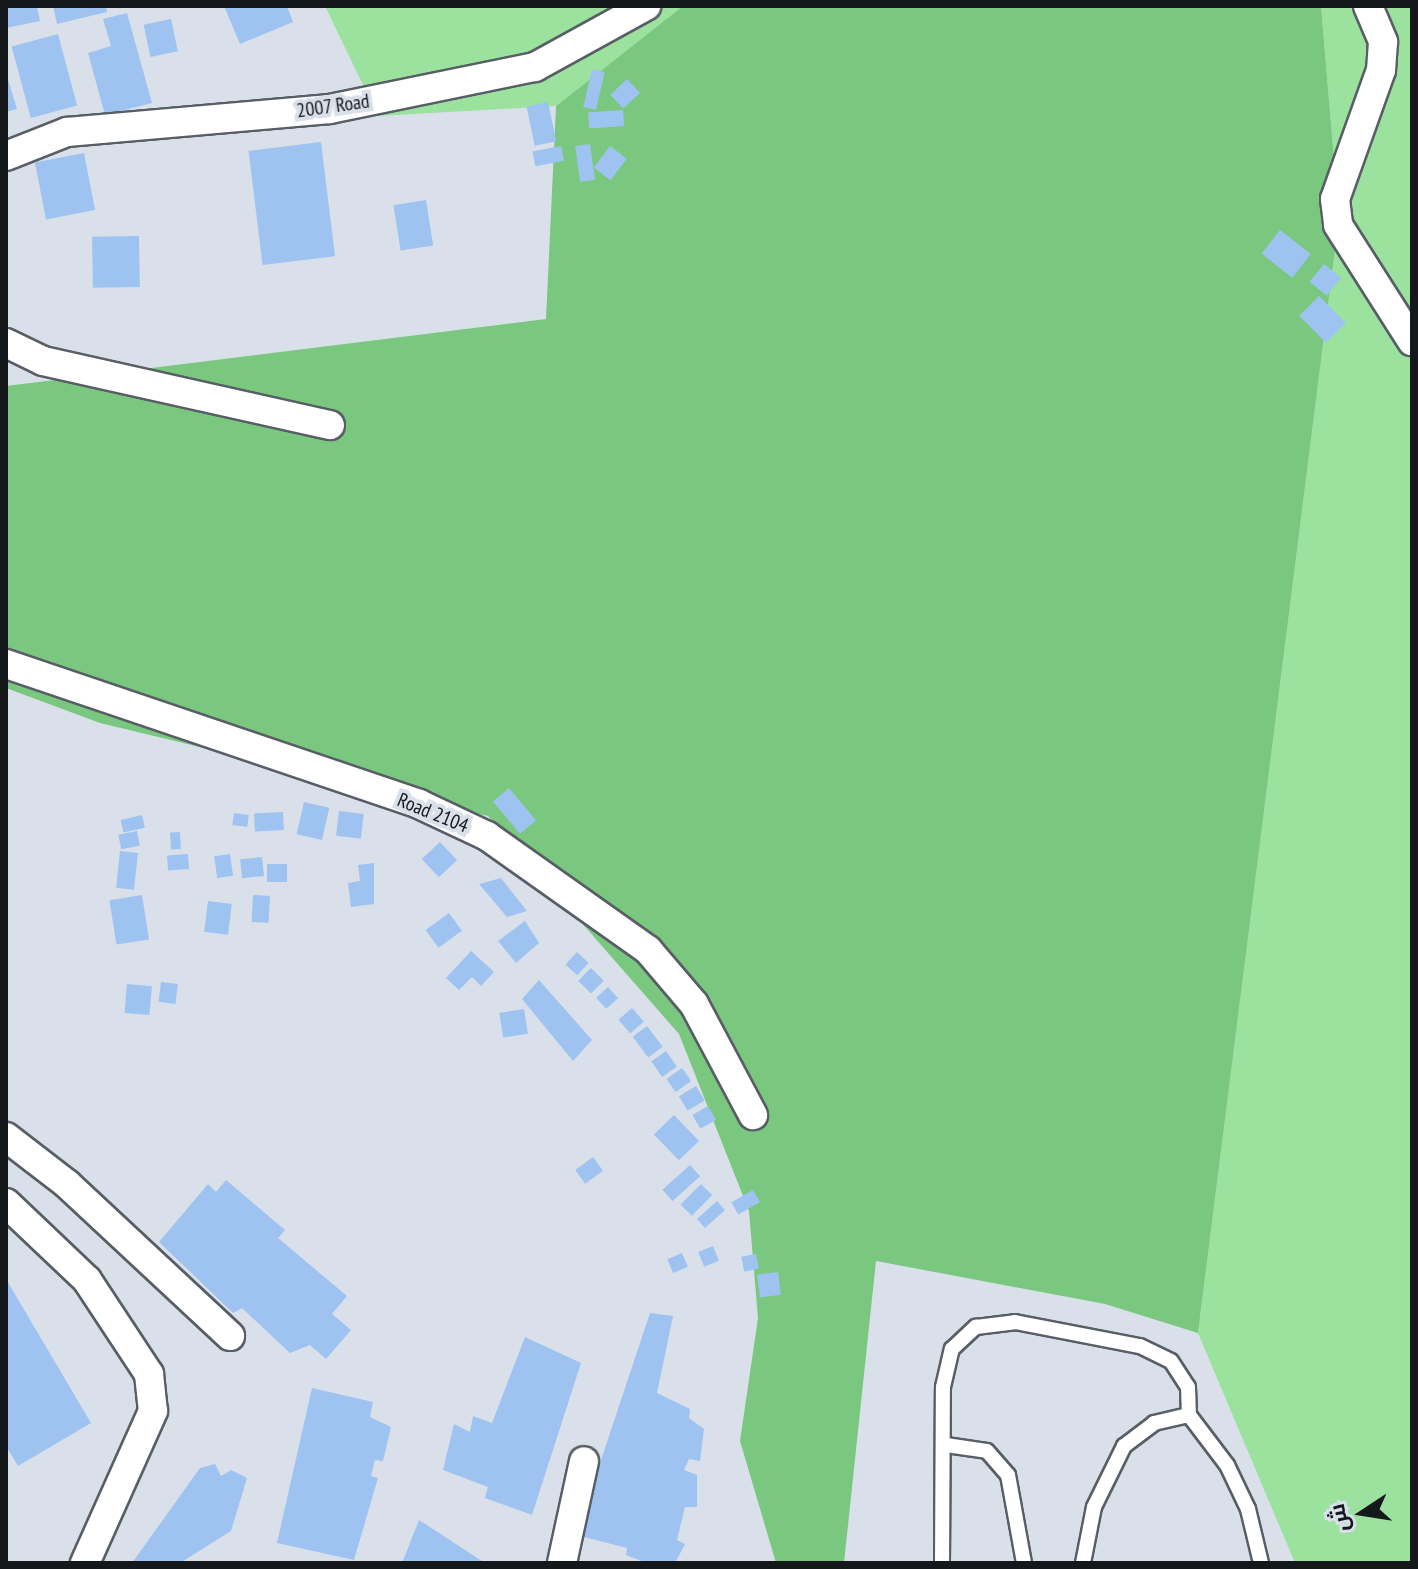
<!DOCTYPE html>
<html>
<head>
<meta charset="utf-8">
<style>
  body { margin:0 }
  #map { position:relative; width:1418px; height:1569px; overflow:hidden; background:#d9e0ea; font-family:"PT Sans Narrow",Cairo,sans-serif }
  div>[style] { position:absolute }
  [style*='--x'] { left:calc(var(--x)*1px); top:calc(var(--y)*1px); width:calc(var(--w)*1px); rotate:calc(var(--a)*1deg) }
  .green>* { inset:0; background:#9ae29e }
  .forest>* { inset:0; background:#7ac87f }
  .building>* { inset:0; background:#9ec3f1; transform-origin:0 0 }
  .roads { filter:drop-shadow(2px 0 #585e66) drop-shadow(-2px 0 #585e66) drop-shadow(0 2px #585e66) drop-shadow(0 -2px #585e66) }
  .lane>* { height:14px; margin:-7px; padding:0 7px; transform-origin:7px; border-radius:7px; background:#fff }
  .street>* { height:28px; margin:-14px; padding:0 14px; transform-origin:14px; border-radius:14px; background:#fff }
  span { translate:-50% -50%; white-space:nowrap; text-align:center; line-height:1.15; -webkit-text-stroke:8px #d9e0ea; paint-order:stroke }
  .street-label { font-size:20px; color:#15181b }
  .frame { position:absolute; inset:0; border:8px solid #15181b; pointer-events:none }
  .north { position:absolute; left:1322px; top:1473px; width:80px; height:80px; -webkit-text-stroke:6px #d9e0ea; paint-order:stroke; rotate:258deg; font-size:22px; font-weight:700; line-height:32px; text-align:center; color:#15181b }
  .north::after { content:''; display:block; margin:auto; width:28px; height:36px; background:#15181b; clip-path:polygon(50% 0,100% 100%,50% 72%,0 100%) }
</style>
</head>
<body>
<div id="map">
  <div class="green">
    <div style="clip-path:polygon(325px 6px,683px 6px,556px 106px,378px 116px)"></div>
    <div style="clip-path:polygon(1321px 6px,1412px 6px,1412px 1563px,1295px 1563px,1198px 1333px,1339px 218px)"></div>
  </div>
  <div class="forest">
    <div style="clip-path:polygon(683px 6px,1321px 6px,1339px 218px,1198px 1333px,1105px 1304px,876px 1261px,844px 1563px,776px 1563px,740px 1441px,758px 1318px,749px 1211px,679px 1034px,488px 816px,100px 723px,6px 688px,6px 386px,546px 319px,556px 106px)"></div>
  </div>
  <div class="building">
    <div style="clip-path:polygon(6px 6px,37px 6px,40px 21px,6px 28px)"></div>
    <div style="clip-path:polygon(53px 6px,106px 6px,107px 12px,57px 24px)"></div>
    <div style="clip-path:polygon(224px 6px,287px 6px,293px 22px,240px 44px)"></div>
    <div style="clip-path:polygon(127px 13px,152px 103px,105px 115px,88px 53px,111px 46px,103px 19px)"></div>
    <div style="left:171px;top:19px;width:33px;height:28px;rotate:78deg"></div>
    <div style="left:58px;top:34px;width:74px;height:48px;rotate:75deg"></div>
    <div style="left:592px;top:69px;width:13px;height:39px;rotate:13deg"></div>
    <div style="clip-path:polygon(6px 73px,17px 109px,6px 112px)"></div>
    <div style="left:627px;top:79px;width:19px;height:23px;rotate:47deg"></div>
    <div style="left:548px;top:102px;width:40px;height:22px;rotate:78deg"></div>
    <div style="left:623px;top:110px;width:16px;height:35px;rotate:86deg"></div>
    <div style="left:321px;top:142px;width:115px;height:73px;rotate:83deg"></div>
    <div style="left:590px;top:144px;width:36px;height:15px;rotate:82deg"></div>
    <div style="left:561px;top:146px;width:15px;height:29px;rotate:79deg"></div>
    <div style="left:610px;top:146px;width:21px;height:27px;rotate:37deg"></div>
    <div style="left:84px;top:153px;width:58px;height:50px;rotate:79deg"></div>
    <div style="left:426px;top:200px;width:46px;height:33px;rotate:81deg"></div>
    <div style="left:1280px;top:230px;width:39px;height:30px;rotate:38deg"></div>
    <div style="left:139px;top:236px;width:51px;height:47px;rotate:89deg"></div>
    <div style="left:1324px;top:264px;width:22px;height:23px;rotate:39deg"></div>
    <div style="left:1319px;top:296px;width:38px;height:28px;rotate:45deg"></div>
    <div style="left:509px;top:788px;width:42px;height:21px;rotate:50deg"></div>
    <div style="left:304px;top:802px;width:26px;height:33px;rotate:13deg"></div>
    <div style="left:339px;top:811px;width:25px;height:25px;rotate:7deg"></div>
    <div style="left:283px;top:812px;width:18px;height:29px;rotate:87deg"></div>
    <div style="left:234px;top:813px;width:15px;height:12px;rotate:8deg"></div>
    <div style="left:142px;top:815px;width:13px;height:22px;rotate:77deg"></div>
    <div style="left:137px;top:831px;width:15px;height:19px;rotate:79deg"></div>
    <div style="left:180px;top:832px;width:17px;height:10px;rotate:87deg"></div>
    <div style="left:440px;top:842px;width:25px;height:25px;rotate:47deg"></div>
    <div style="left:120px;top:851px;width:18px;height:37px;rotate:6deg"></div>
    <div style="left:188px;top:854px;width:15px;height:21px;rotate:86deg"></div>
    <div style="left:230px;top:854px;width:22px;height:16px;rotate:82deg"></div>
    <div style="left:262px;top:857px;width:19px;height:22px;rotate:84deg"></div>
    <div style="clip-path:polygon(374px 863px,374px 904px,351px 907px,348px 883px,360px 881px,358px 865px)"></div>
    <div style="left:287px;top:864px;width:18px;height:20px;rotate:90deg"></div>
    <div style="clip-path:polygon(501px 878px,527px 911px,507px 917px,479px 884px)"></div>
    <div style="left:142px;top:895px;width:45px;height:33px;rotate:81deg"></div>
    <div style="left:253px;top:895px;width:17px;height:27px;rotate:3deg"></div>
    <div style="left:208px;top:901px;width:24px;height:31px;rotate:7deg"></div>
    <div style="left:449px;top:913px;width:22px;height:29px;rotate:54deg"></div>
    <div style="clip-path:polygon(525px 921px,539px 943px,516px 963px,498px 941px)"></div>
    <div style="clip-path:polygon(471px 951px,494px 972px,481px 986px,472px 977px,459px 990px,446px 978px)"></div>
    <div style="left:577px;top:952px;width:16px;height:17px;rotate:43deg"></div>
    <div style="left:591px;top:968px;width:18px;height:18px;rotate:45deg"></div>
    <div style="clip-path:polygon(539px 980px,592px 1040px,573px 1061px,522px 999px)"></div>
    <div style="left:161px;top:982px;width:17px;height:20px;rotate:7deg"></div>
    <div style="left:127px;top:984px;width:25px;height:29px;rotate:5deg"></div>
    <div style="left:608px;top:987px;width:15px;height:16px;rotate:48deg"></div>
    <div style="left:632px;top:1008px;width:18px;height:18px;rotate:49deg"></div>
    <div style="left:524px;top:1009px;width:25px;height:25px;rotate:81deg"></div>
    <div style="left:647px;top:1026px;width:26px;height:18px;rotate:53deg"></div>
    <div style="left:666px;top:1051px;width:19px;height:18px;rotate:55deg"></div>
    <div style="left:682px;top:1068px;width:16px;height:19px;rotate:55deg"></div>
    <div style="left:696px;top:1086px;width:17px;height:20px;rotate:59deg"></div>
    <div style="left:708px;top:1106px;width:16px;height:18px;rotate:60deg"></div>
    <div style="left:674px;top:1115px;width:36px;height:28px;rotate:46deg"></div>
    <div style="left:593px;top:1157px;width:17px;height:22px;rotate:54deg"></div>
    <div style="left:690px;top:1165px;width:15px;height:37px;rotate:48deg"></div>
    <div style="clip-path:polygon(226px 1180px,285px 1230px,278px 1238px,347px 1296px,332px 1314px,351px 1330px,326px 1359px,310px 1345px,290px 1353px,242px 1308px,233px 1313px,159px 1242px,208px 1184px,216px 1192px)"></div>
    <div style="left:701px;top:1184px;width:16px;height:29px;rotate:45deg"></div>
    <div style="left:753px;top:1190px;width:14px;height:25px;rotate:60deg"></div>
    <div style="left:717px;top:1201px;width:12px;height:27px;rotate:48deg"></div>
    <div style="left:713px;top:1246px;width:16px;height:16px;rotate:68deg"></div>
    <div style="left:682px;top:1253px;width:15px;height:16px;rotate:67deg"></div>
    <div style="left:756px;top:1254px;width:15px;height:15px;rotate:79deg"></div>
    <div style="left:778px;top:1272px;width:23px;height:21px;rotate:83deg"></div>
    <div style="clip-path:polygon(6px 1279px,91px 1423px,18px 1466px,6px 1446px)"></div>
    <div style="clip-path:polygon(650px 1313px,673px 1316px,657px 1393px,690px 1409px,689px 1418px,704px 1429px,700px 1461px,689px 1459px,684px 1470px,697px 1475px,697px 1507px,685px 1507px,677px 1540px,685px 1544px,675px 1563px,647px 1563px,626px 1555px,627px 1548px,576px 1535px)"></div>
    <div style="clip-path:polygon(525px 1337px,581px 1363px,532px 1515px,485px 1498px,488px 1487px,443px 1470px,454px 1424px,470px 1432px,473px 1416px,492px 1423px)"></div>
    <div style="clip-path:polygon(312px 1388px,373px 1402px,370px 1417px,391px 1427px,383px 1461px,375px 1460px,371px 1476px,378px 1478px,354px 1560px,277px 1543px)"></div>
    <div style="clip-path:polygon(215px 1464px,221px 1476px,231px 1470px,247px 1478px,231px 1531px,180px 1563px,132px 1563px,200px 1468px)"></div>
    <div style="clip-path:polygon(419px 1520px,485px 1563px,402px 1563px)"></div>
  </div>
  <div class="roads">
    <div class="lane">
      <div style="--x:946;--y:1445;--w:41;--a:8.3"></div>
      <div style="--x:987;--y:1451;--w:32;--a:49"></div>
      <div style="--x:1008;--y:1475;--w:89;--a:79.7"></div>
      <div style="--x:942;--y:1563;--w:176;--a:-89.7"></div>
      <div style="--x:943;--y:1387;--w:39;--a:-77"></div>
      <div style="--x:952;--y:1349;--w:33;--a:-43"></div>
      <div style="--x:976;--y:1327;--w:39;--a:-7"></div>
      <div style="--x:1015;--y:1322;--w:127;--a:10.9"></div>
      <div style="--x:1140;--y:1346;--w:34;--a:26"></div>
      <div style="--x:1171;--y:1361;--w:31;--a:57"></div>
      <div style="--x:1188;--y:1387;--w:28;--a:88"></div>
      <div style="--x:1189;--y:1415;--w:63;--a:52.8"></div>
      <div style="--x:1227;--y:1465;--w:49;--a:64.5"></div>
      <div style="--x:1248;--y:1509;--w:56;--a:76.5"></div>
      <div style="--x:1083;--y:1563;--w:57;--a:-78.9"></div>
      <div style="--x:1094;--y:1507;--w:68;--a:-63.8"></div>
      <div style="--x:1124;--y:1446;--w:38;--a:-37"></div>
      <div style="--x:1154;--y:1423;--w:36;--a:-13"></div>
    </div>
    <div class="street">
      <div style="--x:1368;--y:6;--w:39;--a:67"></div>
      <div style="--x:1383;--y:42;--w:28;--a:94"></div>
      <div style="--x:1381;--y:70;--w:137;--a:109.6"></div>
      <div style="--x:1335;--y:199;--w:26;--a:83"></div>
      <div style="--x:1338;--y:225;--w:138;--a:57.5"></div>
      <div style="--x:6;--y:156;--w:66;--a:-21.5"></div>
      <div style="--x:67;--y:132;--w:264;--a:-5"></div>
      <div style="--x:330;--y:109;--w:209;--a:-11.6"></div>
      <div style="--x:535;--y:67;--w:127;--a:-28.8"></div>
      <div style="--x:6;--y:343;--w:41;--a:25.9"></div>
      <div style="--x:43;--y:361;--w:294;--a:12.6"></div>
      <div style="--x:6;--y:664;--w:436;--a:18.7"></div>
      <div style="--x:419;--y:804;--w:75;--a:25.2"></div>
      <div style="--x:487;--y:836;--w:197;--a:35.3"></div>
      <div style="--x:648;--y:950;--w:71;--a:49.6"></div>
      <div style="--x:694;--y:1004;--w:126;--a:62"></div>
      <div style="--x:6;--y:1137;--w:77;--a:37.6"></div>
      <div style="--x:67;--y:1184;--w:223;--a:43"></div>
      <div style="--x:6;--y:1203;--w:112;--a:43.5"></div>
      <div style="--x:87;--y:1280;--w:113;--a:56.6"></div>
      <div style="--x:149;--y:1374;--w:37;--a:84"></div>
      <div style="--x:153;--y:1411;--w:167;--a:114.1"></div>
      <div style="--x:562;--y:1563;--w:104;--a:-77.8"></div>
    </div>
  </div>
  <div class="street-label">
    <span style="left:333px;top:106px;rotate:-8deg">2007 Road</span>
    <span style="left:433px;top:813px;rotate:22deg">Road 2104</span>
  </div>
  <div class="frame"></div>
  <div class="north">ش</div>
</div>
</body>
</html>
